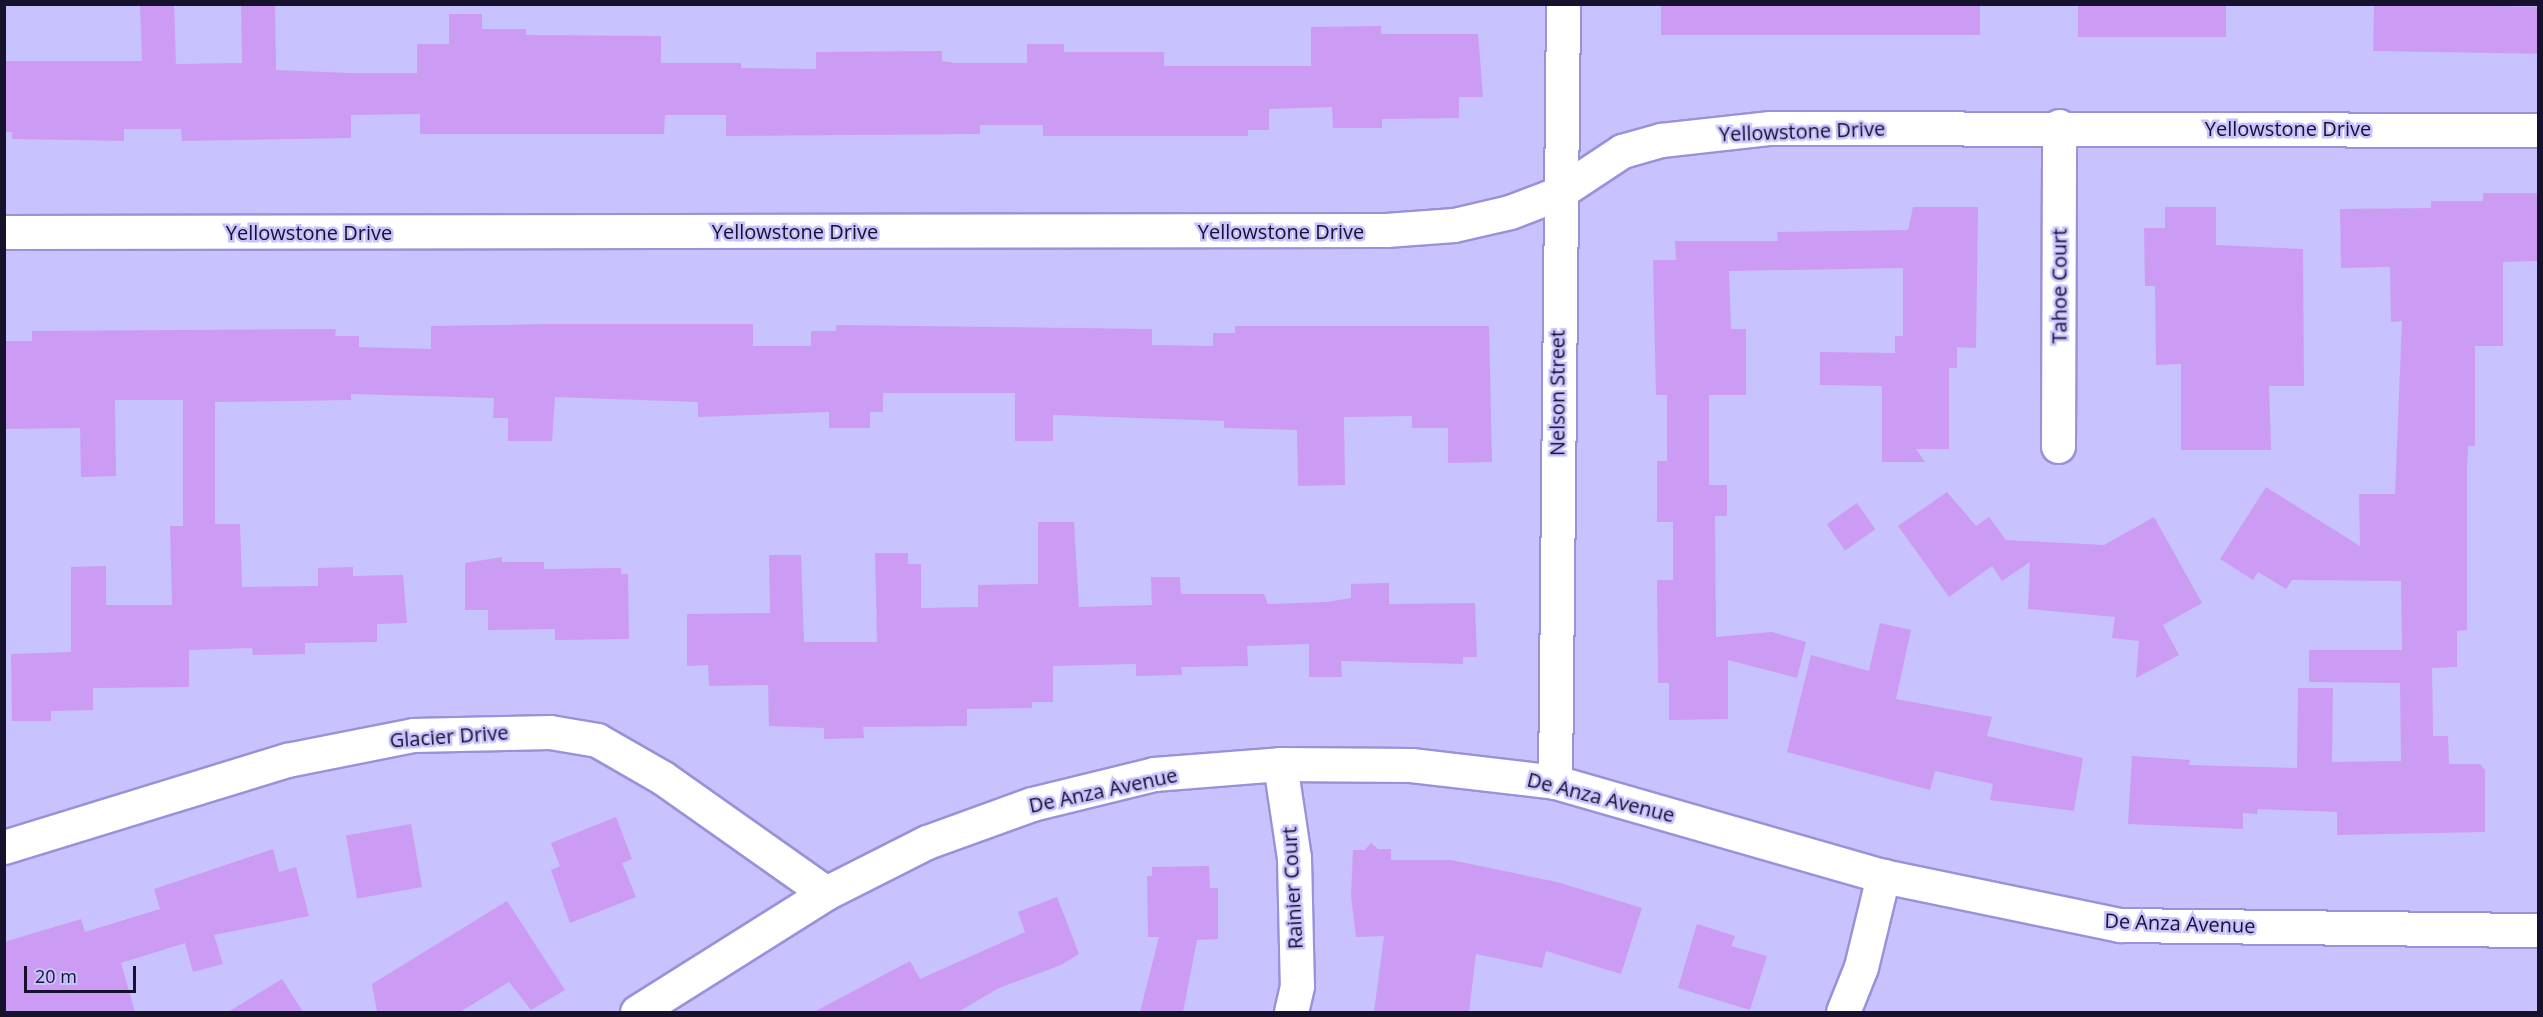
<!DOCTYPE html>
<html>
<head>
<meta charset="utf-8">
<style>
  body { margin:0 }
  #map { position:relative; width:2543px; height:1017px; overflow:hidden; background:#c8c2fe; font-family:"Open Sans",sans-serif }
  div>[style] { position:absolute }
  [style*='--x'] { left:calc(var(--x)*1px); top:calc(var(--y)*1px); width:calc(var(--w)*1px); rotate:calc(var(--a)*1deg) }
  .building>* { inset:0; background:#cc9bf4; transform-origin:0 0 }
  .roads { filter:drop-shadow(2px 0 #9a92d9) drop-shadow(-2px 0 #9a92d9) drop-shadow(0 2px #9a92d9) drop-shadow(0 -2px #9a92d9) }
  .street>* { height:33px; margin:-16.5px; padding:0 16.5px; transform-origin:16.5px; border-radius:16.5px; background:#fff }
  .secondary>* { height:33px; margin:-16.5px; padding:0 16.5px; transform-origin:16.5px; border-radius:16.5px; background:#fff }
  span { translate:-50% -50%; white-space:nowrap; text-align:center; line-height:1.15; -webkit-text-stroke:5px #c8c2fe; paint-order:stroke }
  .street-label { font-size:20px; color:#16112c }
  .frame { position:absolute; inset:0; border:6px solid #16112c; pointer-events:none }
  .scale { position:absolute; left:24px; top:966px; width:112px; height:27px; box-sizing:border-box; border:3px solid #16112c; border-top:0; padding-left:8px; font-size:18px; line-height:21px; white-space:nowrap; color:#16112c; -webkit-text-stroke:4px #c8c2fe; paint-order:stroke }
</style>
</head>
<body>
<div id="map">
  <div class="building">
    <div style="clip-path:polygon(140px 4px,174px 4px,176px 64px,242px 63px,241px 4px,275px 4px,276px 70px,348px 73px,417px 73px,417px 44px,449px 44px,449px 14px,482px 14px,482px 29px,526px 29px,526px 35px,661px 36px,661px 63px,741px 63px,741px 68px,816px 69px,816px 52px,942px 51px,942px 61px,955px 63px,1027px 63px,1027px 44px,1064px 44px,1064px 52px,1164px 52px,1164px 66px,1311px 66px,1311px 27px,1381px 26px,1381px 34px,1478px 34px,1483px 97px,1459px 97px,1459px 118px,1382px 119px,1382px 128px,1333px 128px,1332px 107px,1269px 109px,1269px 130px,1248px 130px,1248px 136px,1043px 136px,1043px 125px,980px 125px,980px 134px,726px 136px,726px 115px,665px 115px,664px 134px,420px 134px,420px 114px,351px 115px,351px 138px,182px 141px,181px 129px,124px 129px,124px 141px,73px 140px,12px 139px,12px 132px,4px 132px,4px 61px,142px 61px)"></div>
    <div style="left:1661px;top:4px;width:319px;height:31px"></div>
    <div style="left:2078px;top:4px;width:148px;height:33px"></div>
    <div style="left:2374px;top:4px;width:164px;height:47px;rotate:1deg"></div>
    <div style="clip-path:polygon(2483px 193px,2538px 193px,2538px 261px,2503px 262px,2503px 346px,2475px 346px,2475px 446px,2468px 446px,2467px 467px,2467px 630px,2457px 631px,2457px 667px,2432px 668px,2433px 736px,2448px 736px,2449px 764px,2480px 764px,2485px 770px,2485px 832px,2337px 835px,2337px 812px,2258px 809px,2257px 814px,2243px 813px,2243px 829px,2128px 824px,2132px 756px,2190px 760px,2189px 765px,2297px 768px,2298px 688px,2333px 688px,2332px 762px,2401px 761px,2400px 683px,2309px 682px,2309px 650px,2402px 650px,2401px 581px,2292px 580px,2286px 589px,2258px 572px,2253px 580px,2220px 559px,2266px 487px,2360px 546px,2359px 494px,2395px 494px,2402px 321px,2391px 322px,2390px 267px,2341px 268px,2340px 209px,2431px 208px,2431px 201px,2483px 201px)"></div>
    <div style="clip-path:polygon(1913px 207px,1978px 207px,1976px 348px,1957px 347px,1957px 368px,1949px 368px,1949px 449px,1916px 449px,1925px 462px,1882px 462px,1882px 386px,1820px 385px,1820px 352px,1895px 353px,1895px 336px,1903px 336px,1903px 268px,1729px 271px,1731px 329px,1746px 329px,1746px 395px,1709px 395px,1709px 485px,1727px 485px,1727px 516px,1715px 516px,1716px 637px,1772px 632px,1806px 642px,1797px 678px,1728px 660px,1728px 719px,1669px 720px,1669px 683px,1658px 683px,1657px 580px,1673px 580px,1673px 522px,1657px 522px,1657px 461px,1667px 461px,1667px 395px,1656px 395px,1653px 260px,1676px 260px,1675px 241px,1778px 241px,1777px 232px,1908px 230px)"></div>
    <div style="clip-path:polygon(2165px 207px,2216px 207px,2216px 245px,2303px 249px,2304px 386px,2269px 386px,2271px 450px,2181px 450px,2181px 364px,2156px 365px,2155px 286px,2145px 286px,2144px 228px,2165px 228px)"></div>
    <div style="clip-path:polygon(546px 324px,753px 324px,753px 346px,811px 346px,811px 331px,836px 331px,836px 325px,1152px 329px,1152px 345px,1213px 346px,1213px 333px,1235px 333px,1235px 326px,1489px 326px,1492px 462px,1448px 463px,1448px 428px,1412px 428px,1412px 416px,1344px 417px,1345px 485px,1298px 486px,1297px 430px,1224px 428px,1224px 421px,1053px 415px,1053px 441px,1015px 441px,1015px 393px,883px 393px,883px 412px,870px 412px,870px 428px,829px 428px,829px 412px,698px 417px,698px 402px,555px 397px,552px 441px,508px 441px,508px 418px,493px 418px,494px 398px,351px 394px,351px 400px,215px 402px,215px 524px,240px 524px,242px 587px,318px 586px,318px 568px,353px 567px,353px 576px,403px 575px,407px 623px,377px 624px,377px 642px,305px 643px,305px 654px,253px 655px,252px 648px,189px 650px,189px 687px,93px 688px,93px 710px,51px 711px,51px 721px,12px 721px,11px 654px,71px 652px,71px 567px,106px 566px,106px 605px,172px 605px,170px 526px,183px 526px,183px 400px,115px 400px,116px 476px,81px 477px,80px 428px,4px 429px,4px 341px,32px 341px,32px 331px,336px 329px,335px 336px,359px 336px,359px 347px,431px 349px,431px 326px)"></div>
    <div style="clip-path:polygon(1947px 492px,1976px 526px,1989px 517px,2006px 540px,2104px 545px,2154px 517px,2202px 603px,2163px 625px,2179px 655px,2136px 678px,2139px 641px,2112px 638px,2115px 617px,2028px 609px,2030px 562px,2002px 581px,1992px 566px,1949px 597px,1898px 526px)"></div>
    <div style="left:1857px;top:503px;width:32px;height:37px;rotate:55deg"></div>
    <div style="clip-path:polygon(1038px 522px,1074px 522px,1079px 607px,1152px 605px,1151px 577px,1180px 577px,1181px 594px,1264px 594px,1268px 604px,1327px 602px,1351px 598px,1351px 584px,1389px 583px,1389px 604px,1475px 603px,1477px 657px,1463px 657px,1463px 664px,1341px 661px,1342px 677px,1309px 677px,1309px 644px,1247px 646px,1248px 666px,1181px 667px,1182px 675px,1136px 676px,1136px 664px,1053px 666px,1053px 702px,1032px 702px,1032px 708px,967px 709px,967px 726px,863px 727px,864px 738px,824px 739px,824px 728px,769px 726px,768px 685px,709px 686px,708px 665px,687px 666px,687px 614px,770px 613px,769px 555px,801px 555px,804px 642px,877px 642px,875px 553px,908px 553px,908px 564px,921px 564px,921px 608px,978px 607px,978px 585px,1038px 584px)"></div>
    <div style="clip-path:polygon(502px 557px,502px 562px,544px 562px,544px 569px,621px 568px,621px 574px,628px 574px,629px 639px,555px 640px,555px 629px,488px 630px,488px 610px,465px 610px,465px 563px)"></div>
    <div style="clip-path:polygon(1880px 623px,1911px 630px,1896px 699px,1992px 717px,1987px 736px,2083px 758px,2074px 811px,1990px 800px,1993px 784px,1935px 771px,1930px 790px,1787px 752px,1811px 655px,1869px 671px)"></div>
    <div style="clip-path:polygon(616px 817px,632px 859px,622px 863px,636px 897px,570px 923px,551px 870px,560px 866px,551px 843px)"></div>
    <div style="left:411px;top:824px;width:64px;height:66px;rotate:80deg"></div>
    <div style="clip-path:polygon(1371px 843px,1378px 849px,1391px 849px,1391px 860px,1451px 860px,1557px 882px,1642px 908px,1621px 974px,1546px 951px,1542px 968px,1476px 954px,1469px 1012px,1374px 1012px,1384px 936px,1356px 937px,1351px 896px,1353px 850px,1365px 850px)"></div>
    <div style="clip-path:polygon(273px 849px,279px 872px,296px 867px,309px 916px,214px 935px,223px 964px,193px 972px,185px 943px,121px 963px,135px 1012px,4px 1012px,4px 942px,81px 919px,85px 932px,160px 909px,154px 889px)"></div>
    <div style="clip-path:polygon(1209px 866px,1210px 888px,1218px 888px,1218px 939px,1197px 940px,1183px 1012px,1140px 1012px,1159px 937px,1148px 937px,1147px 876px,1152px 876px,1152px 867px)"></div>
    <div style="clip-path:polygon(1057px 897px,1079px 954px,1061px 965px,999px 988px,958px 1012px,814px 1012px,910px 961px,920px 979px,1025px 932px,1018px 912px)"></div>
    <div style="clip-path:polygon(507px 901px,565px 990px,531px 1010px,509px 982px,460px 1012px,377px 1012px,372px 984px)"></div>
    <div style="clip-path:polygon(1697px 924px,1735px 936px,1731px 946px,1767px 956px,1750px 1010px,1678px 988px)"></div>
    <div style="clip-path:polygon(282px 979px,303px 1012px,228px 1012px)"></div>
  </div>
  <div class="roads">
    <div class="street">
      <div style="--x:4;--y:232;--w:1382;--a:-0.08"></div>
      <div style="--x:1386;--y:230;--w:68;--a:-4.2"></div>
      <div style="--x:1454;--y:225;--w:57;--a:-13.1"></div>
      <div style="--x:1510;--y:212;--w:50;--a:-21"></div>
      <div style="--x:1557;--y:194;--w:78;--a:-33.5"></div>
      <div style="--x:1622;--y:151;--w:41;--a:-15.8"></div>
      <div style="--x:1661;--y:140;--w:110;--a:-6.3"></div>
      <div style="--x:1770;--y:128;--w:768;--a:0.15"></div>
      <div style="--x:2058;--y:446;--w:320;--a:-89.8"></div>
      <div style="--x:1280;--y:764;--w:95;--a:81.5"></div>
      <div style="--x:1294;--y:858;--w:128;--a:88.7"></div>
      <div style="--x:1297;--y:986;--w:27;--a:103"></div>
    </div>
    <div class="secondary">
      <div style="--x:1555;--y:782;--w:778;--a:-89.41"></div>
      <div style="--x:4;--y:847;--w:296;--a:-17.1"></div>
      <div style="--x:287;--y:760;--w:128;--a:-11.2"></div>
      <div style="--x:413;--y:735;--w:137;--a:-1.3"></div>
      <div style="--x:550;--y:732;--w:48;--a:9.7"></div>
      <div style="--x:597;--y:740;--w:76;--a:29.9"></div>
      <div style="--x:663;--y:778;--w:199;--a:35.2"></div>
      <div style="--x:637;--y:1012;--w:223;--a:-32.2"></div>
      <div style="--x:826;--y:893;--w:113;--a:-26.8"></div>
      <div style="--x:927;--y:842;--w:112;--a:-19.9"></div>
      <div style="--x:1032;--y:804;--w:126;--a:-13.8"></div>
      <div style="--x:1154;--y:774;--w:126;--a:-4.5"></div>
      <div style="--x:1280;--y:764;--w:131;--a:0.4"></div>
      <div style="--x:1411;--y:765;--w:145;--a:6.7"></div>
      <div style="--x:1555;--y:782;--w:341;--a:16"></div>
      <div style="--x:1883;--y:876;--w:242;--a:11.7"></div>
      <div style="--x:2120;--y:925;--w:418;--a:0.7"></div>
      <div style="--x:1843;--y:1012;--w:48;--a:-68.2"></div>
      <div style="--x:1861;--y:967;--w:94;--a:-76.4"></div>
    </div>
  </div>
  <div class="street-label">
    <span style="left:2288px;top:128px">Yellowstone Drive</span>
    <span style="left:1802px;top:131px;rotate:-2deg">Yellowstone Drive</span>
    <span style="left:795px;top:231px">Yellowstone Drive</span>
    <span style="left:1281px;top:231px">Yellowstone Drive</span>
    <span style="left:309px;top:232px">Yellowstone Drive</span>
    <span style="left:2059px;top:286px;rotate:-90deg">Tahoe Court</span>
    <span style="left:1557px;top:393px;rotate:-90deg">Nelson Street</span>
    <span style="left:449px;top:736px;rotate:-4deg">Glacier Drive</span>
    <span style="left:1103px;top:790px;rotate:-12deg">De Anza Avenue</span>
    <span style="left:1601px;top:797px;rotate:14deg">De Anza Avenue</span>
    <span style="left:1292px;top:888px;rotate:-93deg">Rainier Court</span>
    <span style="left:2180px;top:923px;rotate:2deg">De Anza Avenue</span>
  </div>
  <div class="frame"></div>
  <div class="scale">20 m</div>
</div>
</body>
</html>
